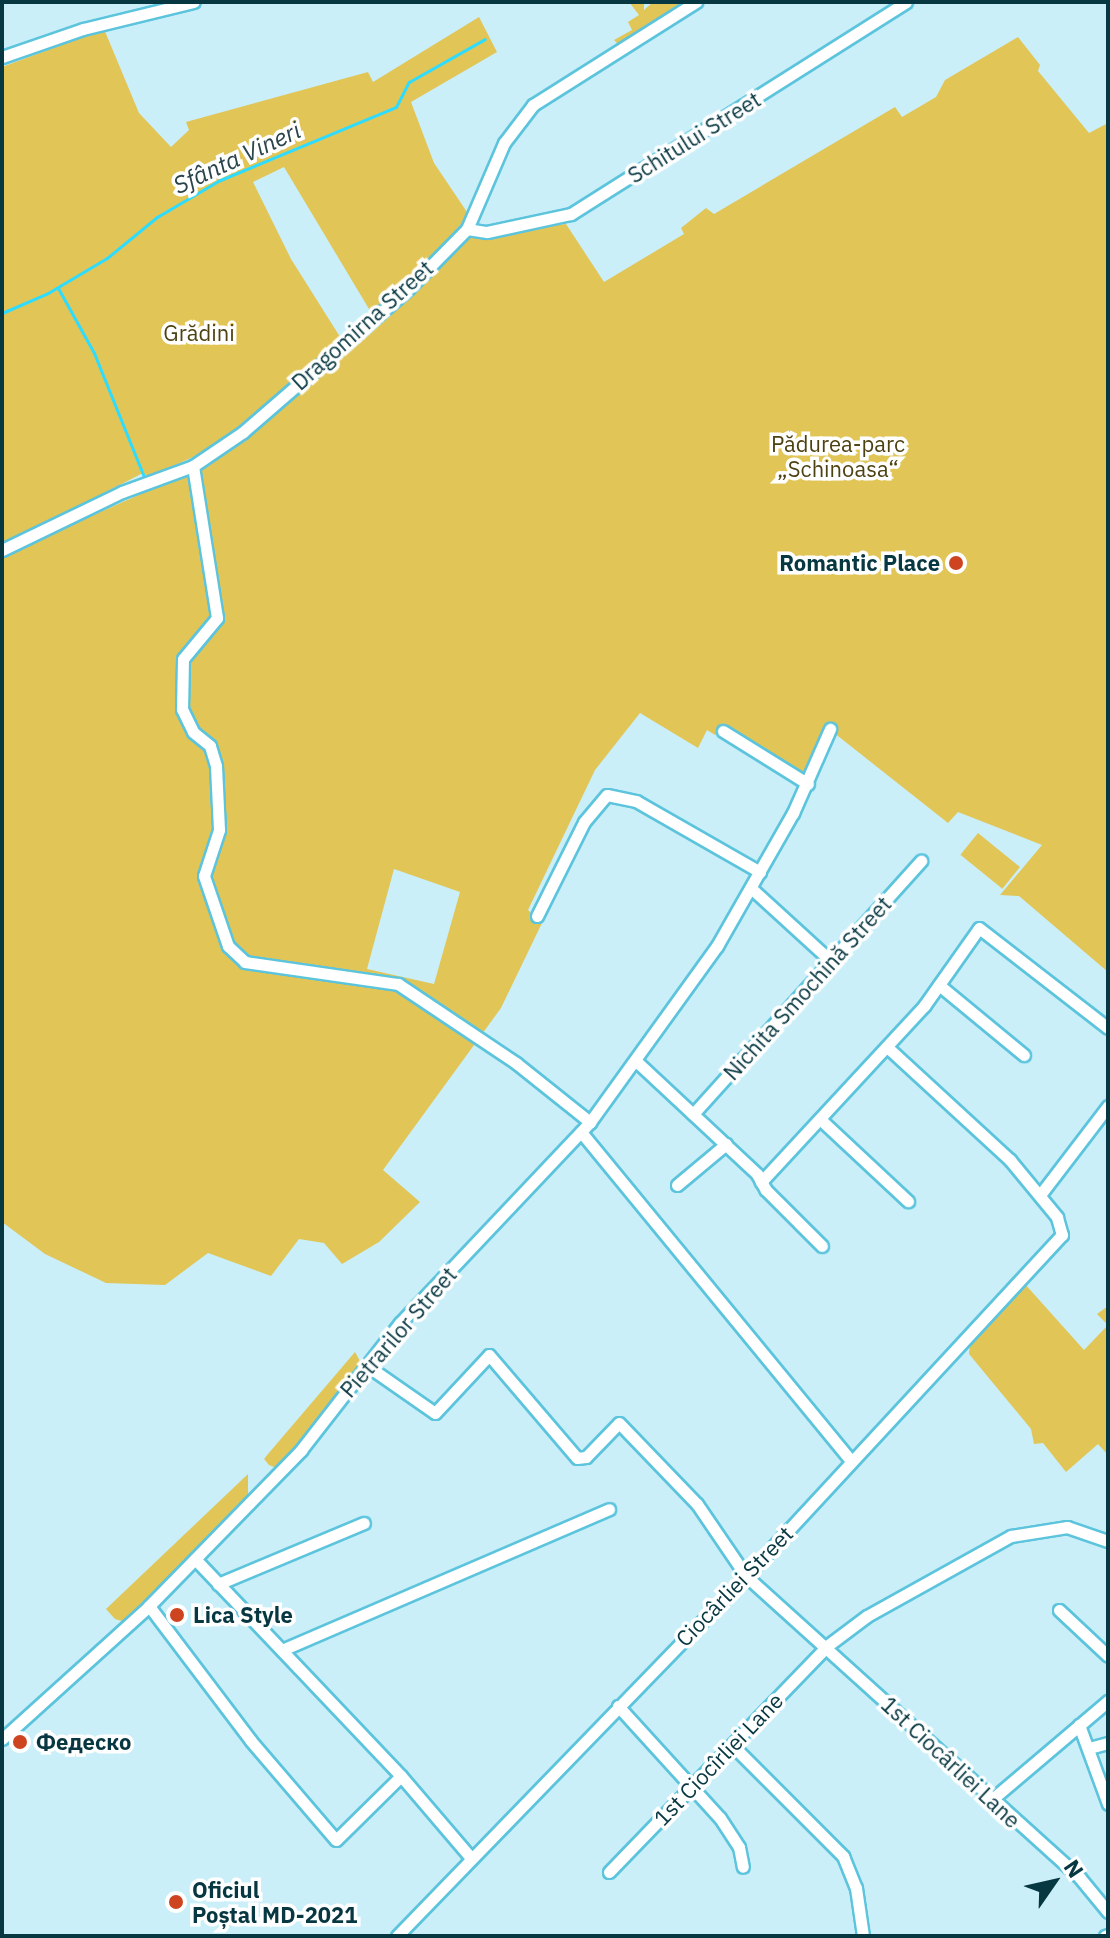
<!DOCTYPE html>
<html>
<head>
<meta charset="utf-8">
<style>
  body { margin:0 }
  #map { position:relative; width:1110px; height:1938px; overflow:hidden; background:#caeff9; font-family:"IBM Plex Sans",sans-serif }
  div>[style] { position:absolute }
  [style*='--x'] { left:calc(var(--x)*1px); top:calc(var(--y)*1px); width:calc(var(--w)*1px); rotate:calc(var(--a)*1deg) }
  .green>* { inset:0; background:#e1c557; transform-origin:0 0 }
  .stream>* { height:3px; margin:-1.5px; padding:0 1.5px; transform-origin:1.5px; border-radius:1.5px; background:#2ddcfe }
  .roads { filter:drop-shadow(2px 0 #5cc4dc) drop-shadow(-2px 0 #5cc4dc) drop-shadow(0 2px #5cc4dc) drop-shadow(0 -2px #5cc4dc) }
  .minor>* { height:11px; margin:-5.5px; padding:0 5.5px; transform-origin:5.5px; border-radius:5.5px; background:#fff }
  .dots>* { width:22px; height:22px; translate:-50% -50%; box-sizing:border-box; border:4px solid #fff; border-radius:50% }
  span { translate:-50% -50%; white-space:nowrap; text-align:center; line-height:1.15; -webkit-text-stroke:7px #fff; paint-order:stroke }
  .street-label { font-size:22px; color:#073741 }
  .park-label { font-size:22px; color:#4d4211 }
  .poi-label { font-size:22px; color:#073741; font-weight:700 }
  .right { translate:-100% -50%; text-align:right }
  .left { translate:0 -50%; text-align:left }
  .water-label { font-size:24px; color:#2a444b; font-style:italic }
  .frame { position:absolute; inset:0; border:4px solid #073741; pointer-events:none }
  .north { position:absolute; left:1014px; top:1842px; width:80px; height:80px; -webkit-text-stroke:6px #fff; paint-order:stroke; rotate:56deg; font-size:22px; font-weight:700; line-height:32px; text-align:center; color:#073741 }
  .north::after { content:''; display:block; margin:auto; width:28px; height:36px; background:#073741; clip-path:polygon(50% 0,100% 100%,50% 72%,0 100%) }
</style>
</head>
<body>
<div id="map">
  <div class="green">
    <div style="clip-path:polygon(629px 2px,644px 2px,644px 10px,653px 2px,689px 2px,618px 44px,614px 40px,632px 30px,628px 22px,639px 15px)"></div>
    <div style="clip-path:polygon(479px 17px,497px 52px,411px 102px,434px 163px,469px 215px,432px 257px,372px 314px,284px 167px,253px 182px,291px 259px,342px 340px,213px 448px,151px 476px,141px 474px,2px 546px,2px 67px,104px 29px,139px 113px,171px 147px,189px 130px,186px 122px,368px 72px,373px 82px)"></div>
    <div style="clip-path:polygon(evenodd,1018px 37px,1040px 65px,1038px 71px,1089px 133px,1108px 123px,1108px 972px,1019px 896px,1000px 895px,1042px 845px,958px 812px,948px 823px,824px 725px,803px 777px,722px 725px,715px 735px,707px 730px,698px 748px,640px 713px,595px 770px,528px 910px,542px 923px,501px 1008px,383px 1170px,420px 1202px,379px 1242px,342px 1264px,324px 1243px,299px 1239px,271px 1276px,208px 1253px,165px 1285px,106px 1283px,45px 1254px,2px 1222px,2px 556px,201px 467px,245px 438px,371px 330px,465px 237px,566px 224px,604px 282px,684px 234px,681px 228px,706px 208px,714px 214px,895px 107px,902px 117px,936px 97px,945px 80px,1018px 37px,394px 869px,460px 892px,434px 984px,367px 969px,394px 869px)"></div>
    <div style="left:978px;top:833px;width:54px;height:28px;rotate:39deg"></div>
    <div style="clip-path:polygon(1024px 1283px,1084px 1350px,1108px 1325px,1097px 1314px,1108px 1306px,1108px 1455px,1098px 1444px,1066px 1472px,1043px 1443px,1034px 1444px,1031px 1429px,969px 1354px,970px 1342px)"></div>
    <div style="clip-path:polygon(355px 1352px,360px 1361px,357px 1369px,291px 1456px,279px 1469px,269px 1465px,264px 1459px,268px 1454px)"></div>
    <div style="clip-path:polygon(248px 1474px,248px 1500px,239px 1510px,125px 1622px,115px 1619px,106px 1609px)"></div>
  </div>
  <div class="stream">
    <div style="--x:58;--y:288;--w:74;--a:61"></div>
    <div style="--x:94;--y:353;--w:134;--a:68"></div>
    <div style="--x:2;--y:313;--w:50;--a:-23.5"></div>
    <div style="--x:48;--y:293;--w:69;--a:-30.7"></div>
    <div style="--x:107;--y:258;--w:65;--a:-39.4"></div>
    <div style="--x:157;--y:217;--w:71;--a:-30.5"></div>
    <div style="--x:218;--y:181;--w:193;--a:-22.6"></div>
    <div style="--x:396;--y:107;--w:28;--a:-63"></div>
    <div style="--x:409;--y:82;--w:87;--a:-29.5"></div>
  </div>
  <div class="roads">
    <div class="minor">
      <div style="--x:2;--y:57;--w:86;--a:-19.1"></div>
      <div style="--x:83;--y:29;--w:114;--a:-13.7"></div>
      <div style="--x:467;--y:229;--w:20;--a:9"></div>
      <div style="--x:487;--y:232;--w:86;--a:-12.1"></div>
      <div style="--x:571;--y:214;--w:396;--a:-32.3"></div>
      <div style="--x:193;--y:466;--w:154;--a:81"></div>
      <div style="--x:217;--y:618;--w:53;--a:129.7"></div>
      <div style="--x:183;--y:659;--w:50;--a:91.1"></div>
      <div style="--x:182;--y:709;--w:25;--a:64"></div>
      <div style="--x:193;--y:732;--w:22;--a:39"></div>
      <div style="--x:210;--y:746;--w:21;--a:73"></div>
      <div style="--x:216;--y:766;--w:64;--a:87.3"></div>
      <div style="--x:219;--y:830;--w:48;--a:108.1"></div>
      <div style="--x:204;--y:876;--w:74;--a:71.1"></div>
      <div style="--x:228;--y:946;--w:23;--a:43"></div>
      <div style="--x:245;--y:962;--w:155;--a:8.2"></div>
      <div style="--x:398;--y:984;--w:142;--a:33.8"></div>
      <div style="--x:516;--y:1063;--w:95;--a:38.6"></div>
      <div style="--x:2;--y:550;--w:133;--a:-25.8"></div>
      <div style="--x:122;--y:492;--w:76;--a:-20.1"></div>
      <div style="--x:193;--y:466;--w:60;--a:-34.2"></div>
      <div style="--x:243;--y:432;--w:218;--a:-40.9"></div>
      <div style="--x:408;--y:289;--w:84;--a:-45.5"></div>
      <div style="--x:467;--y:229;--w:94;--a:-66.7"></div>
      <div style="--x:504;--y:143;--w:48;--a:-52.7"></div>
      <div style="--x:533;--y:105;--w:193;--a:-32.3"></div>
      <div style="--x:723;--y:731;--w:100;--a:31.9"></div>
      <div style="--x:752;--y:889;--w:108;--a:42.4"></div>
      <div style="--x:537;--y:916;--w:105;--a:-63.4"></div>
      <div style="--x:584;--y:822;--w:35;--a:-50"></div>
      <div style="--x:607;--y:795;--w:30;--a:12"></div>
      <div style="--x:636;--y:801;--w:143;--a:29.8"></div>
      <div style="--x:939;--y:985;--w:110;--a:39.5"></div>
      <div style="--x:636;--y:1061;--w:166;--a:43"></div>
      <div style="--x:757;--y:1174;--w:18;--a:61"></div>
      <div style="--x:766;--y:1190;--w:79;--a:45"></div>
      <div style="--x:693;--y:1114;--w:341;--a:-48"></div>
      <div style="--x:821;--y:1120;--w:119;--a:43"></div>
      <div style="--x:581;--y:1132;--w:424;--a:50.6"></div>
      <div style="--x:761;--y:1182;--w:240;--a:-47.2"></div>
      <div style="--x:924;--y:1006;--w:95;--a:-54.8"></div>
      <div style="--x:979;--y:928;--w:163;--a:37.8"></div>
      <div style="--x:677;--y:1185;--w:64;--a:-39.9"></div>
      <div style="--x:1040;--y:1195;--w:112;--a:-52.6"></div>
      <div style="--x:366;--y:1365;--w:84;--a:34.8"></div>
      <div style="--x:435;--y:1413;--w:79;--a:-47"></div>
      <div style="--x:489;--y:1355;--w:135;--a:49.5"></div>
      <div style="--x:577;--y:1458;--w:9;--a:-6"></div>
      <div style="--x:586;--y:1457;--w:47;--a:-45.9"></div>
      <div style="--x:619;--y:1423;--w:112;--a:46.1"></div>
      <div style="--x:697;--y:1504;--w:87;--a:55.8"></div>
      <div style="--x:746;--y:1576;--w:450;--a:42.1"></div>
      <div style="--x:1080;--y:1878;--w:44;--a:50.5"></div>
      <div style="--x:218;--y:1584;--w:158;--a:-22.7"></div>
      <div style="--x:149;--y:1606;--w:169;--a:52.9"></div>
      <div style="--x:251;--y:1741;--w:130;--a:49.4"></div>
      <div style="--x:336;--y:1840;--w:91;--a:-44.6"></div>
      <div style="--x:401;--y:1776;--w:299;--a:-133.5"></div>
      <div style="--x:1059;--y:1610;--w:67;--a:43.2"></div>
      <div style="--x:282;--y:1650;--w:356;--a:-23.3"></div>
      <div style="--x:618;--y:1706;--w:151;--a:47.7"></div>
      <div style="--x:720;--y:1818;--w:35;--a:57"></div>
      <div style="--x:739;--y:1847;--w:20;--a:79"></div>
      <div style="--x:1079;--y:1725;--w:84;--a:69.8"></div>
      <div style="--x:2;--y:1739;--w:198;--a:-42.1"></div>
      <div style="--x:149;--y:1606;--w:218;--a:-45.7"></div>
      <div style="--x:301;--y:1450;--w:161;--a:-52.1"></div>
      <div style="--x:400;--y:1323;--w:277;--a:-46.6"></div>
      <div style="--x:590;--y:1122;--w:217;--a:-54.2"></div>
      <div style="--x:717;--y:946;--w:153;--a:-60.3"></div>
      <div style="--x:793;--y:813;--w:92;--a:-66.2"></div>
      <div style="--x:733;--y:1746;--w:156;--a:45"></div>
      <div style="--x:843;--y:1856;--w:35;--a:68"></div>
      <div style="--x:856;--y:1888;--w:49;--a:81.7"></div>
      <div style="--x:1089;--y:1748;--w:20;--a:-15"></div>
      <div style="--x:401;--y:1776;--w:108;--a:49.5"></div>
      <div style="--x:990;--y:1801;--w:155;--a:-40.3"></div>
      <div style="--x:609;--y:1872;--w:314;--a:-46"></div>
      <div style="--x:827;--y:1646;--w:50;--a:-36.9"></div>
      <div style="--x:867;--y:1616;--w:165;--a:-29.1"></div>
      <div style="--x:1011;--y:1536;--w:57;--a:-9.1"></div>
      <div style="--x:1067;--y:1527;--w:43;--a:18.9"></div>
      <div style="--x:397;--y:1936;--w:501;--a:-45.89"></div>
      <div style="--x:746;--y:1576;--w:465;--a:-47.2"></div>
      <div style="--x:1062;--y:1235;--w:19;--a:-106"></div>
      <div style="--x:1057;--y:1217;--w:74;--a:-129.5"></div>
      <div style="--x:1010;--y:1160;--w:167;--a:-137.4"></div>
      <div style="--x:1105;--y:1936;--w:3;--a:-18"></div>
    </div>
  </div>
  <div class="dots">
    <div style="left:956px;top:563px;background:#ce4420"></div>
    <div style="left:177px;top:1615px;background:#ce4420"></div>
    <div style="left:20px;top:1742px;background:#ce4420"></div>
    <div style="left:176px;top:1902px;background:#ce4420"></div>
  </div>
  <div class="street-label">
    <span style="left:694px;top:137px;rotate:-32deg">Schitului Street</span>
    <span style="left:362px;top:325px;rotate:-42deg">Dragomirna Street</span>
    <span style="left:807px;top:988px;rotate:-48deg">Nichita Smochină Street</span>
    <span style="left:398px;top:1332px;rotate:-49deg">Pietrarilor Street</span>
    <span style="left:734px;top:1586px;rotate:-46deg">Ciocârliei Street</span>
    <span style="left:718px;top:1759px;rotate:-46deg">1st Ciocîrliei Lane</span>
    <span style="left:951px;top:1762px;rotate:43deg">1st Ciocârliei Lane</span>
  </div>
  <div class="park-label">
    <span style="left:199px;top:333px">Grădini</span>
    <span style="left:838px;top:456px">Pădurea-parc<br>„Schinoasa“</span>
  </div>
  <div class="poi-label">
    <span class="right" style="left:940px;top:563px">Romantic Place</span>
    <span class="left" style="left:193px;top:1615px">Lica Style</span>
    <span class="left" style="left:36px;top:1742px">Федеско</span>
    <span class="left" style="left:192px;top:1902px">Oficiul<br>Poștal MD-2021</span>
  </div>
  <div class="water-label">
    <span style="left:237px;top:158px;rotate:-25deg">Sfânta Vineri</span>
  </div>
  <div class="frame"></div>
  <div class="north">N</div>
</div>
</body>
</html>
